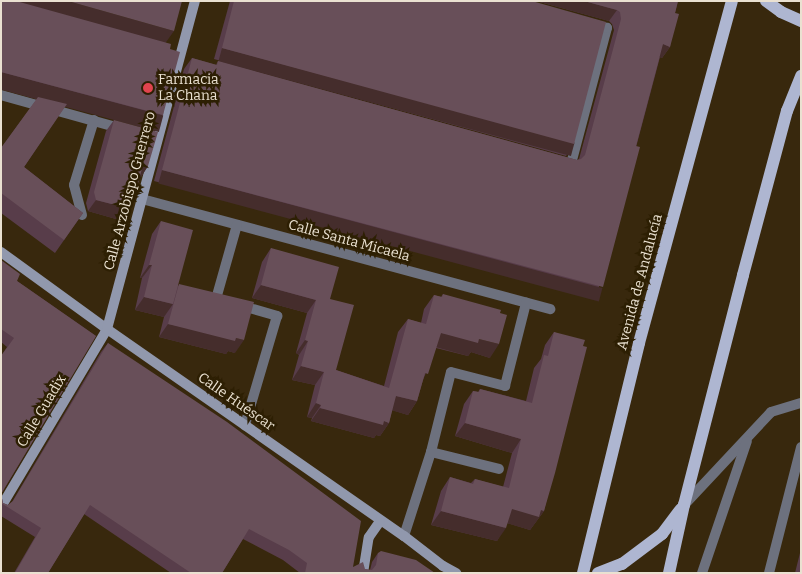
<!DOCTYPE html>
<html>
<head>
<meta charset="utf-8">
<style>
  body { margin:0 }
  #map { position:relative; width:802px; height:574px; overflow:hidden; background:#38280d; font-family:Bitter,serif }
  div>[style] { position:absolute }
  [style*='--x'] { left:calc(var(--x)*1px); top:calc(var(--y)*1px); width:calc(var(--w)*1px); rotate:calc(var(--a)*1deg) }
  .street>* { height:10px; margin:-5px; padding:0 5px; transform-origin:5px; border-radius:5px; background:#6d717e }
  .secondary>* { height:10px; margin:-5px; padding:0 5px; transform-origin:5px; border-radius:5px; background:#9198ad }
  .primary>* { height:12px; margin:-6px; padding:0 6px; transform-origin:6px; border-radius:6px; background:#aeb6d1 }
  .wall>* { inset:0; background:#583d4a }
  .shaded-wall>* { inset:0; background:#452d2c; transform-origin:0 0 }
  .building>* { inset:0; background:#684f59 }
  .dots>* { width:14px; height:14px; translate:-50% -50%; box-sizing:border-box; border:2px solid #2d1f03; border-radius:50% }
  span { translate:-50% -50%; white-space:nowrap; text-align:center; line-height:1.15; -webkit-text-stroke:5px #2d1f03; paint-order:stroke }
  .poi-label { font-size:14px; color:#eae1d1 }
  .left { translate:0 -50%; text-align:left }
  .street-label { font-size:14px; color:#eae1d1 }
  .frame { position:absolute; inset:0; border:2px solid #eae1d1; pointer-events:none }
</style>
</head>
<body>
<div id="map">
  <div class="street">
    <div style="--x:1;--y:95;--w:127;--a:15.6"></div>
    <div style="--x:564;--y:162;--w:7;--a:16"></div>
    <div style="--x:571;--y:164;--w:141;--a:-75.2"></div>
    <div style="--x:607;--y:28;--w:16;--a:-165"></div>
    <div style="--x:142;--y:199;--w:423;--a:15.1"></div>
    <div style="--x:82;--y:215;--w:31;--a:-105"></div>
    <div style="--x:74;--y:185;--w:68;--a:-72.9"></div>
    <div style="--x:223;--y:301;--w:7;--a:-164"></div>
    <div style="--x:216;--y:299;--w:77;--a:-74.2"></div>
    <div style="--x:239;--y:305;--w:40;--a:16"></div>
    <div style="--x:277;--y:316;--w:114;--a:106.4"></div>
    <div style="--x:431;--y:452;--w:82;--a:-76"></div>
    <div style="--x:451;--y:372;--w:56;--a:14.5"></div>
    <div style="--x:505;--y:386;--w:86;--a:-75.8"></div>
    <div style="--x:685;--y:504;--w:126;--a:-46.9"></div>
    <div style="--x:771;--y:412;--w:31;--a:-17"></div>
    <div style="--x:404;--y:536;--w:88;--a:-72.2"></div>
    <div style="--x:431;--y:452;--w:70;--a:14"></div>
    <div style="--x:702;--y:573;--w:139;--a:-71.2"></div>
    <div style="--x:769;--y:573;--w:130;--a:-75.7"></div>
  </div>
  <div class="secondary">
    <div style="--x:1;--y:252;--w:131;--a:36"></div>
    <div style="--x:107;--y:329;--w:362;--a:34.9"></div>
    <div style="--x:404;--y:536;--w:49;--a:37.6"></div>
    <div style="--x:443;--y:566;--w:15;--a:28"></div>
    <div style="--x:1;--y:507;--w:207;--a:-59.2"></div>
    <div style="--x:107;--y:329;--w:340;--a:-75"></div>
    <div style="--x:363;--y:573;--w:36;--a:-81"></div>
    <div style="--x:369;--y:537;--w:19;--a:-55"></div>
  </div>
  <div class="primary">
    <div style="--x:766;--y:1;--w:19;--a:36"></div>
    <div style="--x:781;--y:12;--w:22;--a:24"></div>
    <div style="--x:583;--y:573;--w:237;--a:-76.3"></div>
    <div style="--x:639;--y:343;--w:354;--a:-74.8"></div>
    <div style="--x:598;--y:573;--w:26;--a:-21"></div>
    <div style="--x:622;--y:564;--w:50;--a:-36.9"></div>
    <div style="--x:662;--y:534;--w:31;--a:-53"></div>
    <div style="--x:669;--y:573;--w:70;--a:-77.6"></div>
    <div style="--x:684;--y:505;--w:237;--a:-75.6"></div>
    <div style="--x:743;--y:275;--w:170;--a:-75"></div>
    <div style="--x:787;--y:111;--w:38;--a:-68"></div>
  </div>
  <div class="wall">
    <div style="clip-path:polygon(1px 1px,166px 43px,170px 49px,163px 115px,153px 130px,65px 106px,24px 167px,83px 213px,55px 253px,1px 213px,1px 148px,37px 99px,1px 89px)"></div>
    <div style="clip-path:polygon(230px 1px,532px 1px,574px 144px,566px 156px,214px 59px)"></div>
    <div style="clip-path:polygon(536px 1px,678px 1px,675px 13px,670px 47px,662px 58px,660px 57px,596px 298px,154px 181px,184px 69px,192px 58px,216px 65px,218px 61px,577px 160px,579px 159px,614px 30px,612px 24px,609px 21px)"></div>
    <div style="clip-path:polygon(114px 120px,148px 166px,141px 177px,140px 177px,123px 221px,88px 211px,86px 203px,106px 131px)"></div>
    <div style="clip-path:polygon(161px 221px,178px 285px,235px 353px,228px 351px,226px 354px,159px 337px,164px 317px,135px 310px,142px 278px,140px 278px,152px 234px)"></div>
    <div style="clip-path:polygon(271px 248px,330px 299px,336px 370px,384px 386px,398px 332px,408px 319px,421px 323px,424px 309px,434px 295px,441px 297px,443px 294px,490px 358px,471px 352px,468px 356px,436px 348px,423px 380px,417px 401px,408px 415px,392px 410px,389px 423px,380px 436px,376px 435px,374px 438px,311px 421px,312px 418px,307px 417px,315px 385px,292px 380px,299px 355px,296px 353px,307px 313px,252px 298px,262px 262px)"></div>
    <div style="clip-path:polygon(1px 260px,17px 281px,96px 336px,1px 494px,3px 503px,8px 505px,12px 502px,101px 352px,108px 343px,353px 567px,370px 570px,372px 562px,378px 553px,435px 573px,300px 573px,283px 560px,243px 539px,222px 573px,171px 573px,84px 514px,48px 573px,14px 573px,35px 537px,1px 516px,1px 356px,7px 347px,1px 342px)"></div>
    <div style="clip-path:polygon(554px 332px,583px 346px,544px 511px,530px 530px,507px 523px,497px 541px,431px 525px,441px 491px,450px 477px,471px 483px,475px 479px,503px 487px,512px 453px,455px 436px,464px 404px,473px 391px,478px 392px,480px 389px,526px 401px,534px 368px,541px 359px,545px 345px)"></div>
    <div style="clip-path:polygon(801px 549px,801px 573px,795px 573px)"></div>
  </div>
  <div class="shaded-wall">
    <div style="clip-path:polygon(6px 1px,68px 1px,174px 31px,164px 45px)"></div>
    <div style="clip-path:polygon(536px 1px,584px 1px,617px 10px,609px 21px)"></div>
    <div style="clip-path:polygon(663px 44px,670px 47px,662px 58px,655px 56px)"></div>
    <div style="left:222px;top:48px;width:365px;height:14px;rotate:15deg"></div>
    <div style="left:1px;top:72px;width:168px;height:17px;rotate:15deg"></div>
    <div style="clip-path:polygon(143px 165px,148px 166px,141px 177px,136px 176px)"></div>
    <div style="left:162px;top:170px;width:456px;height:14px;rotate:15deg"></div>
    <div style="clip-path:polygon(96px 200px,131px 209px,123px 221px,88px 211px)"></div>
    <div style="clip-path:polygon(149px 265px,152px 265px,142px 278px,140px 278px)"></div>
    <div style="clip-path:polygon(261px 285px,316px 300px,307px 313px,252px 298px)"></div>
    <div style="clip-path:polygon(144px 297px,173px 304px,164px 317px,135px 310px)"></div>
    <div style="clip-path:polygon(168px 324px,236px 338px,244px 340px,235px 353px,228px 351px,226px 354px,159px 337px)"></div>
    <div style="clip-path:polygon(441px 333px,479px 339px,499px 344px,490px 358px,471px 352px,468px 356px,432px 346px)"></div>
    <div style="clip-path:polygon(305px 340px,308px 341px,299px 355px,296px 353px)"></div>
    <div style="clip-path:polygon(301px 366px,324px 372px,315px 385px,292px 380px)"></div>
    <div style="clip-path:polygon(396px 396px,417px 401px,408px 415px,387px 409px)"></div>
    <div style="clip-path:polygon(316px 403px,321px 405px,312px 418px,307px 417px)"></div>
    <div style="clip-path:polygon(320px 408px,384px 421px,389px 423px,380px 436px,376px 435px,374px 438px,311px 421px)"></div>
    <div style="clip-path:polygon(465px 423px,521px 439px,512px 453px,455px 436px)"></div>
    <div style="clip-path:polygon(512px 509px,541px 510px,544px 511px,530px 530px,503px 522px)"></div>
    <div style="clip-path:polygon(441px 511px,506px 528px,497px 541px,431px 525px)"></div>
  </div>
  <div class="building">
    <div style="clip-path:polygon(1px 1px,16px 1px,171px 44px,170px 49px,180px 52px,163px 115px,1px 72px)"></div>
    <div style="clip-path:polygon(68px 1px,182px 1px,174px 31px)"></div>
    <div style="clip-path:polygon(234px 1px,532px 1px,606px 22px,574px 144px,222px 48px)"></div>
    <div style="clip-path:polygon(584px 1px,678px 1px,675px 13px,679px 14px,670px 47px,663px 44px,636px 146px,640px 147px,603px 287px,162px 170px,192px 58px,217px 65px,218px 61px,577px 160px,581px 159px,585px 155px,621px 19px,620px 12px,617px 10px)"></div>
    <div style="clip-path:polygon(38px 97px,67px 104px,24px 167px,83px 213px,64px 240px,1px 193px,1px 148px)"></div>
    <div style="clip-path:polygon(114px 120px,158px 132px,148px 166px,143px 165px,131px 209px,96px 200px,94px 192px)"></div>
    <div style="clip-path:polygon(161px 221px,193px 230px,173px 304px,144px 297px,152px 265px,149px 265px)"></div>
    <div style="clip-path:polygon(271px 248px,339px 267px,330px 299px,354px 305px,336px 370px,389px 388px,408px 319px,426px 324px,434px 295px,442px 297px,443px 294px,501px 310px,500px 313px,507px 315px,499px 344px,479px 339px,478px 343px,441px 333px,428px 374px,425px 373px,417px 401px,396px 396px,389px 423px,384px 421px,383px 425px,320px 408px,321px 405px,316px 403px,324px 372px,301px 366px,308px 341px,305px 340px,316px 300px,261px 285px)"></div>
    <div style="clip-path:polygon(1px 260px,20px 274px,17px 281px,96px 336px,1px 494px,3px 503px,8px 505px,13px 501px,108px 343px,227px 422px,361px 521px,353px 567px,363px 562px,365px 569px,372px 570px,376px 565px,378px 553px,381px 551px,416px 560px,435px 573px,305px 573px,307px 563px,289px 550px,249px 529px,222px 573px,191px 573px,90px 505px,48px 573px,15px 573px,41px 528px,1px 503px,1px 356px,14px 338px,1px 329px)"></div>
    <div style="clip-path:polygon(179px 284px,254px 302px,244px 340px,236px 338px,235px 341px,168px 324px)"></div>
    <div style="clip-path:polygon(554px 332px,585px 340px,583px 346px,587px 347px,555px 473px,544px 511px,541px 510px,539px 517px,512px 509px,506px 528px,441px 511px,450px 477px,473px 484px,475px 479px,509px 488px,521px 439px,465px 423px,473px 391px,479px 392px,480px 389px,532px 403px,544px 355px,548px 356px)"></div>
  </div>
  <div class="dots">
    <div style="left:148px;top:88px;background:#e0444e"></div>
  </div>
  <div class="poi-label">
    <span class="left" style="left:158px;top:88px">Farmacia<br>La Chana</span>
  </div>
  <div class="street-label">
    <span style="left:130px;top:191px;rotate:-75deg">Calle Arzobispo Guerrero</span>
    <span style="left:349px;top:241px;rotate:15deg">Calle Santa Micaela</span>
    <span style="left:640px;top:282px;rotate:-75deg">Avenida de Andalucía</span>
    <span style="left:236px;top:402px;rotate:35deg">Calle Huéscar</span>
    <span style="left:42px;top:411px;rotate:-59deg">Calle Guadix</span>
  </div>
  <div class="frame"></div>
</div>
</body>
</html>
